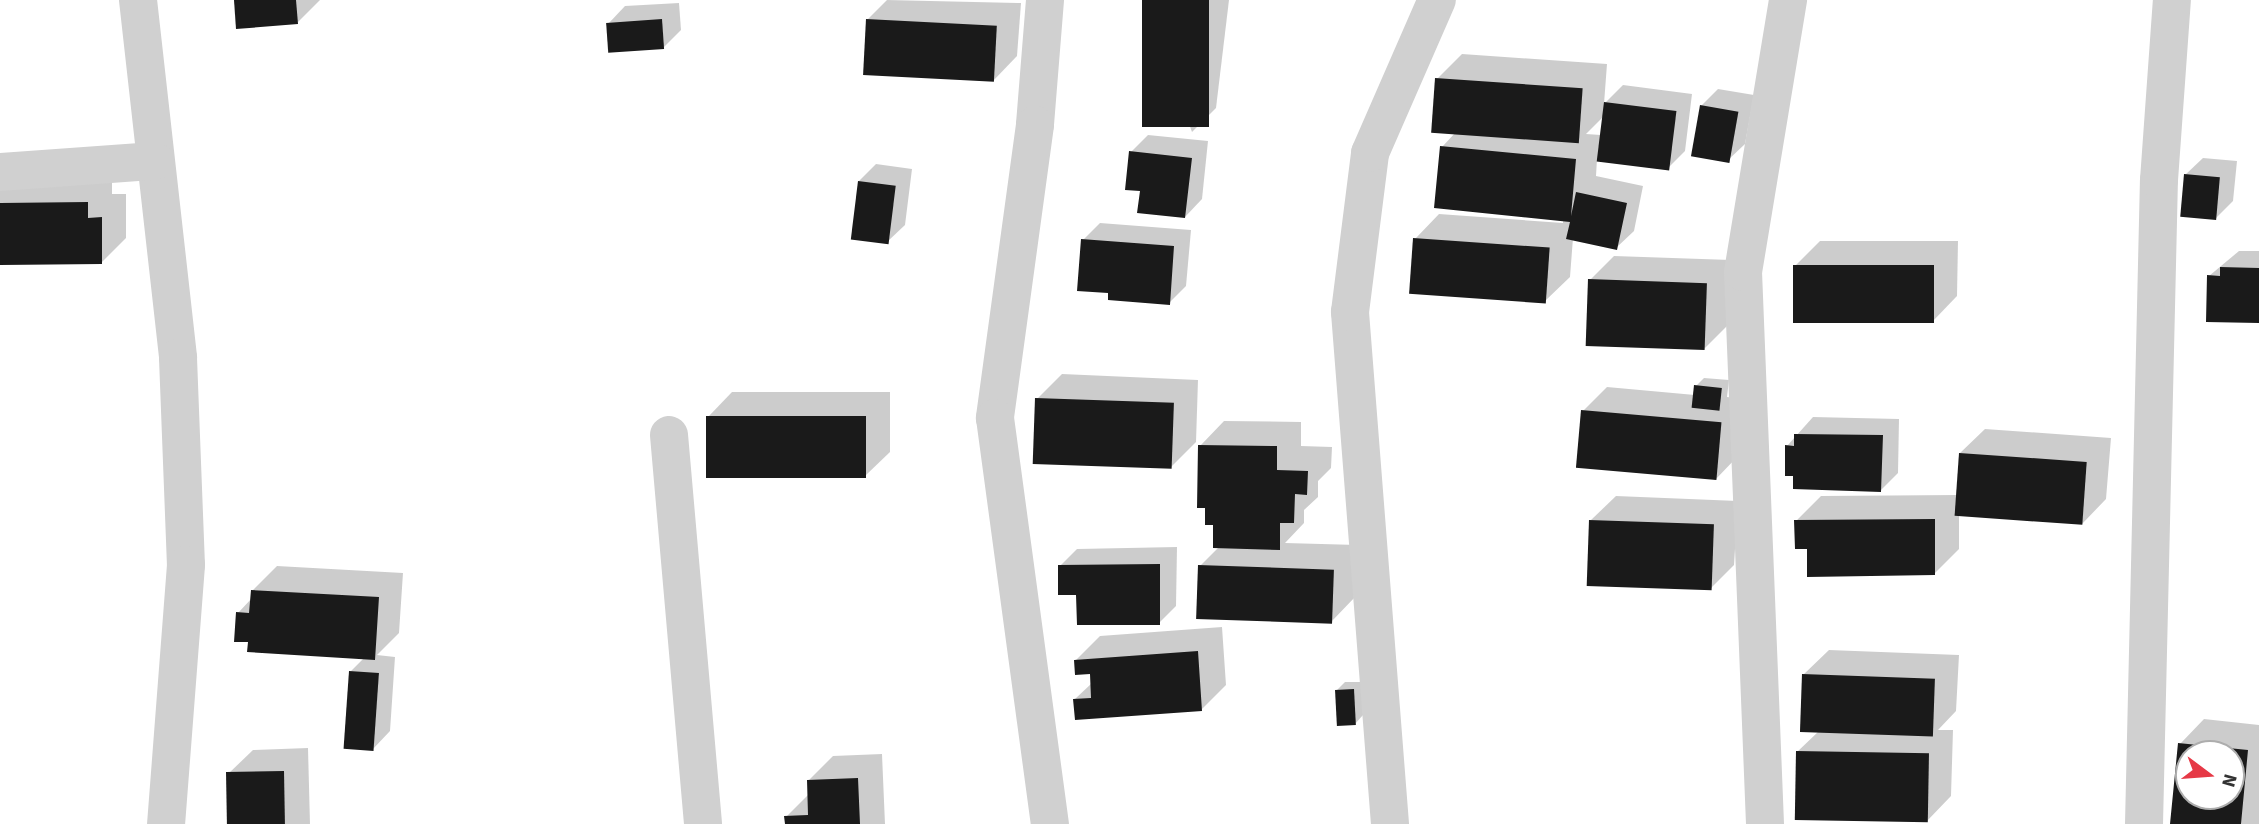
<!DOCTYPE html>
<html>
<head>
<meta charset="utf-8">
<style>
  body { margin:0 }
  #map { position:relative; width:2259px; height:824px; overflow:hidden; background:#fff; font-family:"Source Sans 3",sans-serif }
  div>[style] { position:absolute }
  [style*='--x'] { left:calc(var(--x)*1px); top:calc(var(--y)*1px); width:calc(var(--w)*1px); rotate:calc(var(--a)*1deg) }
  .shadow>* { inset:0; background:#0003 }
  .building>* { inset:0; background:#1a1a1a; transform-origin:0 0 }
  .minor>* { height:38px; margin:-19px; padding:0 19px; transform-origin:19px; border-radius:19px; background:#d0d0d0 }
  span { translate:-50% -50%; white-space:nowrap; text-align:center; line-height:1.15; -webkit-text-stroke:7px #fff; paint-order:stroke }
  .north { position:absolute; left:2175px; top:740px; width:70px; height:70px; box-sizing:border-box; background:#fff; border:2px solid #adadad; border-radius:50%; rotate:106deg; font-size:19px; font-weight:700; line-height:28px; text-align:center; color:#333 }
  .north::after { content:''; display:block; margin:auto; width:24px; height:32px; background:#e63946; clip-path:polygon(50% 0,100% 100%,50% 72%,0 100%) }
</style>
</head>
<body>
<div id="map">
  <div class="shadow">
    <div style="clip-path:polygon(236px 0,320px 0,297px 23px)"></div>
    <div style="clip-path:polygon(887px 0,1021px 3px,1017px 56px,993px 81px,867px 20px)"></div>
    <div style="clip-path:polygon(1144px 0,1229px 0,1216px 108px,1192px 132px)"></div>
    <div style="clip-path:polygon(679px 3px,681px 30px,664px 47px,608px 24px,625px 6px)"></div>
    <div style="clip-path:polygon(evenodd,1462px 54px,1607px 64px,1604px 104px,1623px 85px,1692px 94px,1685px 151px,1668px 168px,1597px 159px,1596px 176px,1643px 186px,1634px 231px,1616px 248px,1573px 238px,1570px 277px,1545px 301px,1415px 239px,1439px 214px,1563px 223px,1563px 219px,1442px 147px,1455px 133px,1437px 79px,1462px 54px,1604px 116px,1601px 135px,1586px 134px,1604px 116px)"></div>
    <div style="clip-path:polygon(1718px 89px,1754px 95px,1745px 144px,1727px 161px,1701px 106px)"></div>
    <div style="clip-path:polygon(1148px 135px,1208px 141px,1202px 199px,1185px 217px,1141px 190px,1131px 152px)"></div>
    <div style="clip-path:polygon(2203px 158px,2237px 161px,2233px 201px,2215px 219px,2185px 175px)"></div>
    <div style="clip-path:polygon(876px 164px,912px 169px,905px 225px,887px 242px,859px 181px)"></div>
    <div style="clip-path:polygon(112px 178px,112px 194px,126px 194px,126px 238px,102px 262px,0 263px,0 186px)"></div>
    <div style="clip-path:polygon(1100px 223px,1191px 230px,1186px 286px,1169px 303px,1110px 291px,1083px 240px)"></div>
    <div style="clip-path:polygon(1820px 241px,1958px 241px,1957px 296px,1933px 321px,1795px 266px)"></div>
    <div style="clip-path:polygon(2239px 251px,2259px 251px,2259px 321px,2209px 276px)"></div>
    <div style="clip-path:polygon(1614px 256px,1731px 260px,1728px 325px,1704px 349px,1590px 280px)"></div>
    <div style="clip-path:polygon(1062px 374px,1198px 380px,1196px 442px,1171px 467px,1037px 399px)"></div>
    <div style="clip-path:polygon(1704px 378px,1729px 380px,1727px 397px,1744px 399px,1739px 455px,1715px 480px,1583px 411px,1607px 387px,1695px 395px,1696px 386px)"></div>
    <div style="clip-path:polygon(732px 392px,890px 392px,890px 452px,865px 476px,708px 417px)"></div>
    <div style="clip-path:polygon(1813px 417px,1899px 419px,1898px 473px,1881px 490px,1787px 446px)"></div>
    <div style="clip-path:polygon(1224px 421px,1301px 422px,1301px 446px,1332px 447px,1331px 468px,1318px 481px,1318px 497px,1304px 510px,1304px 523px,1285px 543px,1358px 545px,1356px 596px,1332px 621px,1200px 566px,1219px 547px,1200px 446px)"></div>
    <div style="clip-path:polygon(1985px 429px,2111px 438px,2106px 499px,2082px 524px,1959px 515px,1959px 549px,1935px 573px,1796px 521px,1821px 496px,1957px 495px,1960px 453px)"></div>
    <div style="clip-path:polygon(1616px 496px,1738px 501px,1734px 565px,1710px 589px,1591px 520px)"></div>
    <div style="clip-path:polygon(1177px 547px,1176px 606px,1159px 623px,1078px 593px,1060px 566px,1077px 549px)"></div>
    <div style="clip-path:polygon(277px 566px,403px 573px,399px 633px,377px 655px,395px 657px,390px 731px,373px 749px,350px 672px,365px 657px,250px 641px,238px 613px,252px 598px,253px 590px)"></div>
    <div style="clip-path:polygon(1222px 627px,1226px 685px,1201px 710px,1075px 699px,1092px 683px,1091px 672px,1076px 660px,1100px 636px)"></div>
    <div style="clip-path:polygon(1829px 650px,1959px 655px,1956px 711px,1938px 730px,1953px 730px,1951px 796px,1927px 821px,1797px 752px,1819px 731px,1804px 674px)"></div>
    <div style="clip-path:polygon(1345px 682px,1362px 682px,1363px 715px,1355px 724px,1336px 691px)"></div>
    <div style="clip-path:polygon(evenodd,2204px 719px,2259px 725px,2259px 824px,2172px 824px,2180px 744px,2204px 719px,2189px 754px,2231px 754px,2231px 796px,2189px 796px,2189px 754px)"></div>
    <div style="clip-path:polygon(308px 748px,310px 824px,230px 824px,228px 774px,253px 750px)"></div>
    <div style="clip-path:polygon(882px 754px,885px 824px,786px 824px,786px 817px,809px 794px,808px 781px,833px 756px)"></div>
  </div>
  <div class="building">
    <div style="clip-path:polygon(234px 0,296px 0,298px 24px,236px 29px)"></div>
    <div style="left:1142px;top:0;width:67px;height:127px"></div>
    <div style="left:662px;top:19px;width:30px;height:56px;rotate:86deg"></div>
    <div style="left:866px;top:19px;width:131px;height:56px;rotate:3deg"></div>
    <div style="left:1435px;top:78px;width:148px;height:55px;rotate:4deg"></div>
    <div style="left:1604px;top:102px;width:73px;height:60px;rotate:7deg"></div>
    <div style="left:1700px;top:105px;width:39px;height:52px;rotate:10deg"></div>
    <div style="clip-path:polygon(1440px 146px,1576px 159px,1571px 216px,1576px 192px,1627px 203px,1617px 250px,1566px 239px,1570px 222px,1434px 208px)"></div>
    <div style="clip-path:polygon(1129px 151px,1192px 158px,1185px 218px,1137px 213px,1140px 191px,1125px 190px)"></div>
    <div style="left:2184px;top:174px;width:36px;height:43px;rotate:5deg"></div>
    <div style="left:858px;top:181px;width:38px;height:59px;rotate:7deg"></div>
    <div style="clip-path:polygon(88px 202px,88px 218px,102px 217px,102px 264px,0 265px,0 203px)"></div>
    <div style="left:1413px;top:238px;width:137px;height:56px;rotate:4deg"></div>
    <div style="clip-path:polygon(1081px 239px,1174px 246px,1170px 305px,1108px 300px,1108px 293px,1077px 291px)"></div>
    <div style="left:1793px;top:265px;width:141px;height:58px"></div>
    <div style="clip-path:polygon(2220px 267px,2259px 268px,2259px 323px,2206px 322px,2207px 275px,2220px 276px)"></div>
    <div style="left:1588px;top:279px;width:119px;height:67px;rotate:2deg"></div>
    <div style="left:1694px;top:385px;width:28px;height:23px;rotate:6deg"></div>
    <div style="left:1035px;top:398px;width:139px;height:66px;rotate:2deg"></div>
    <div style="left:1581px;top:410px;width:141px;height:58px;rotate:5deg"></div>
    <div style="left:706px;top:416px;width:160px;height:62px"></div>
    <div style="clip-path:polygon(1794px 434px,1883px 435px,1881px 492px,1793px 489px,1793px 476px,1785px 476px,1785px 445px,1794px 446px)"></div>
    <div style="clip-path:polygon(1198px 445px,1277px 446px,1277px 470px,1308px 471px,1307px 495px,1295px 494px,1294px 523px,1280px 523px,1280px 550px,1213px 548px,1213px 525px,1205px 525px,1205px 508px,1197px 508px)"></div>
    <div style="left:1959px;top:453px;width:128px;height:63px;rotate:4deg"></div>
    <div style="clip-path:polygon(1935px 519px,1935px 575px,1807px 577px,1807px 549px,1795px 549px,1794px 520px)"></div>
    <div style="left:1589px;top:520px;width:125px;height:66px;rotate:2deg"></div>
    <div style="clip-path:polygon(1160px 564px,1160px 625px,1077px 625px,1076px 595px,1058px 595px,1058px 565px)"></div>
    <div style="left:1198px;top:565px;width:136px;height:54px;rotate:2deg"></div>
    <div style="clip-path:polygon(251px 590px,379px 597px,375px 660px,247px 652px,248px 642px,234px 642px,236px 612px,249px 613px)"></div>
    <div style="clip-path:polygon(1198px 651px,1202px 711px,1075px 720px,1073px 699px,1091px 698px,1090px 674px,1075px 675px,1074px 660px)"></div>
    <div style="left:349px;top:671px;width:30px;height:78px;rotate:4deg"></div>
    <div style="left:1802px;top:674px;width:133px;height:58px;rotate:2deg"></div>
    <div style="left:1354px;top:689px;width:36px;height:19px;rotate:87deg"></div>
    <div style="clip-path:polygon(evenodd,2178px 743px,2248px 750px,2241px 824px,2170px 824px,2178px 743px,2189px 754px,2231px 754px,2231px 796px,2189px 796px,2189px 754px)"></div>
    <div style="left:1796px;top:751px;width:133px;height:69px;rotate:1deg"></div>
    <div style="left:284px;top:771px;width:53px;height:58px;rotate:89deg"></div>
    <div style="clip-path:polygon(858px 778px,860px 824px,785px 824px,784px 816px,808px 815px,807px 780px)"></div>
  </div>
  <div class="minor">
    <div style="--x:138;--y:0;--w:360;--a:83.6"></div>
    <div style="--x:178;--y:358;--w:207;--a:87.8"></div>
    <div style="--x:186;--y:565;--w:260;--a:94.4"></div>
    <div style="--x:1045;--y:0;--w:125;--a:94.6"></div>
    <div style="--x:1035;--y:125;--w:296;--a:97.8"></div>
    <div style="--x:995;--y:418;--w:410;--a:82.3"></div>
    <div style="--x:0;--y:172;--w:155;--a:-4.1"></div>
    <div style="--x:669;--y:435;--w:390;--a:85"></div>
    <div style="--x:1390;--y:824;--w:514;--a:-94.47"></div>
    <div style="--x:1350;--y:312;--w:160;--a:-82.8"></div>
    <div style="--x:1370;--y:153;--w:167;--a:-66.4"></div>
    <div style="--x:1765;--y:824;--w:552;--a:-92.28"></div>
    <div style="--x:1743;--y:272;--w:276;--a:-80.6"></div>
    <div style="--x:2144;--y:824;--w:644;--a:-88.67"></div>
    <div style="--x:2159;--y:180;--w:180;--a:-85.9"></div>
  </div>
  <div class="north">N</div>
</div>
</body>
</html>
